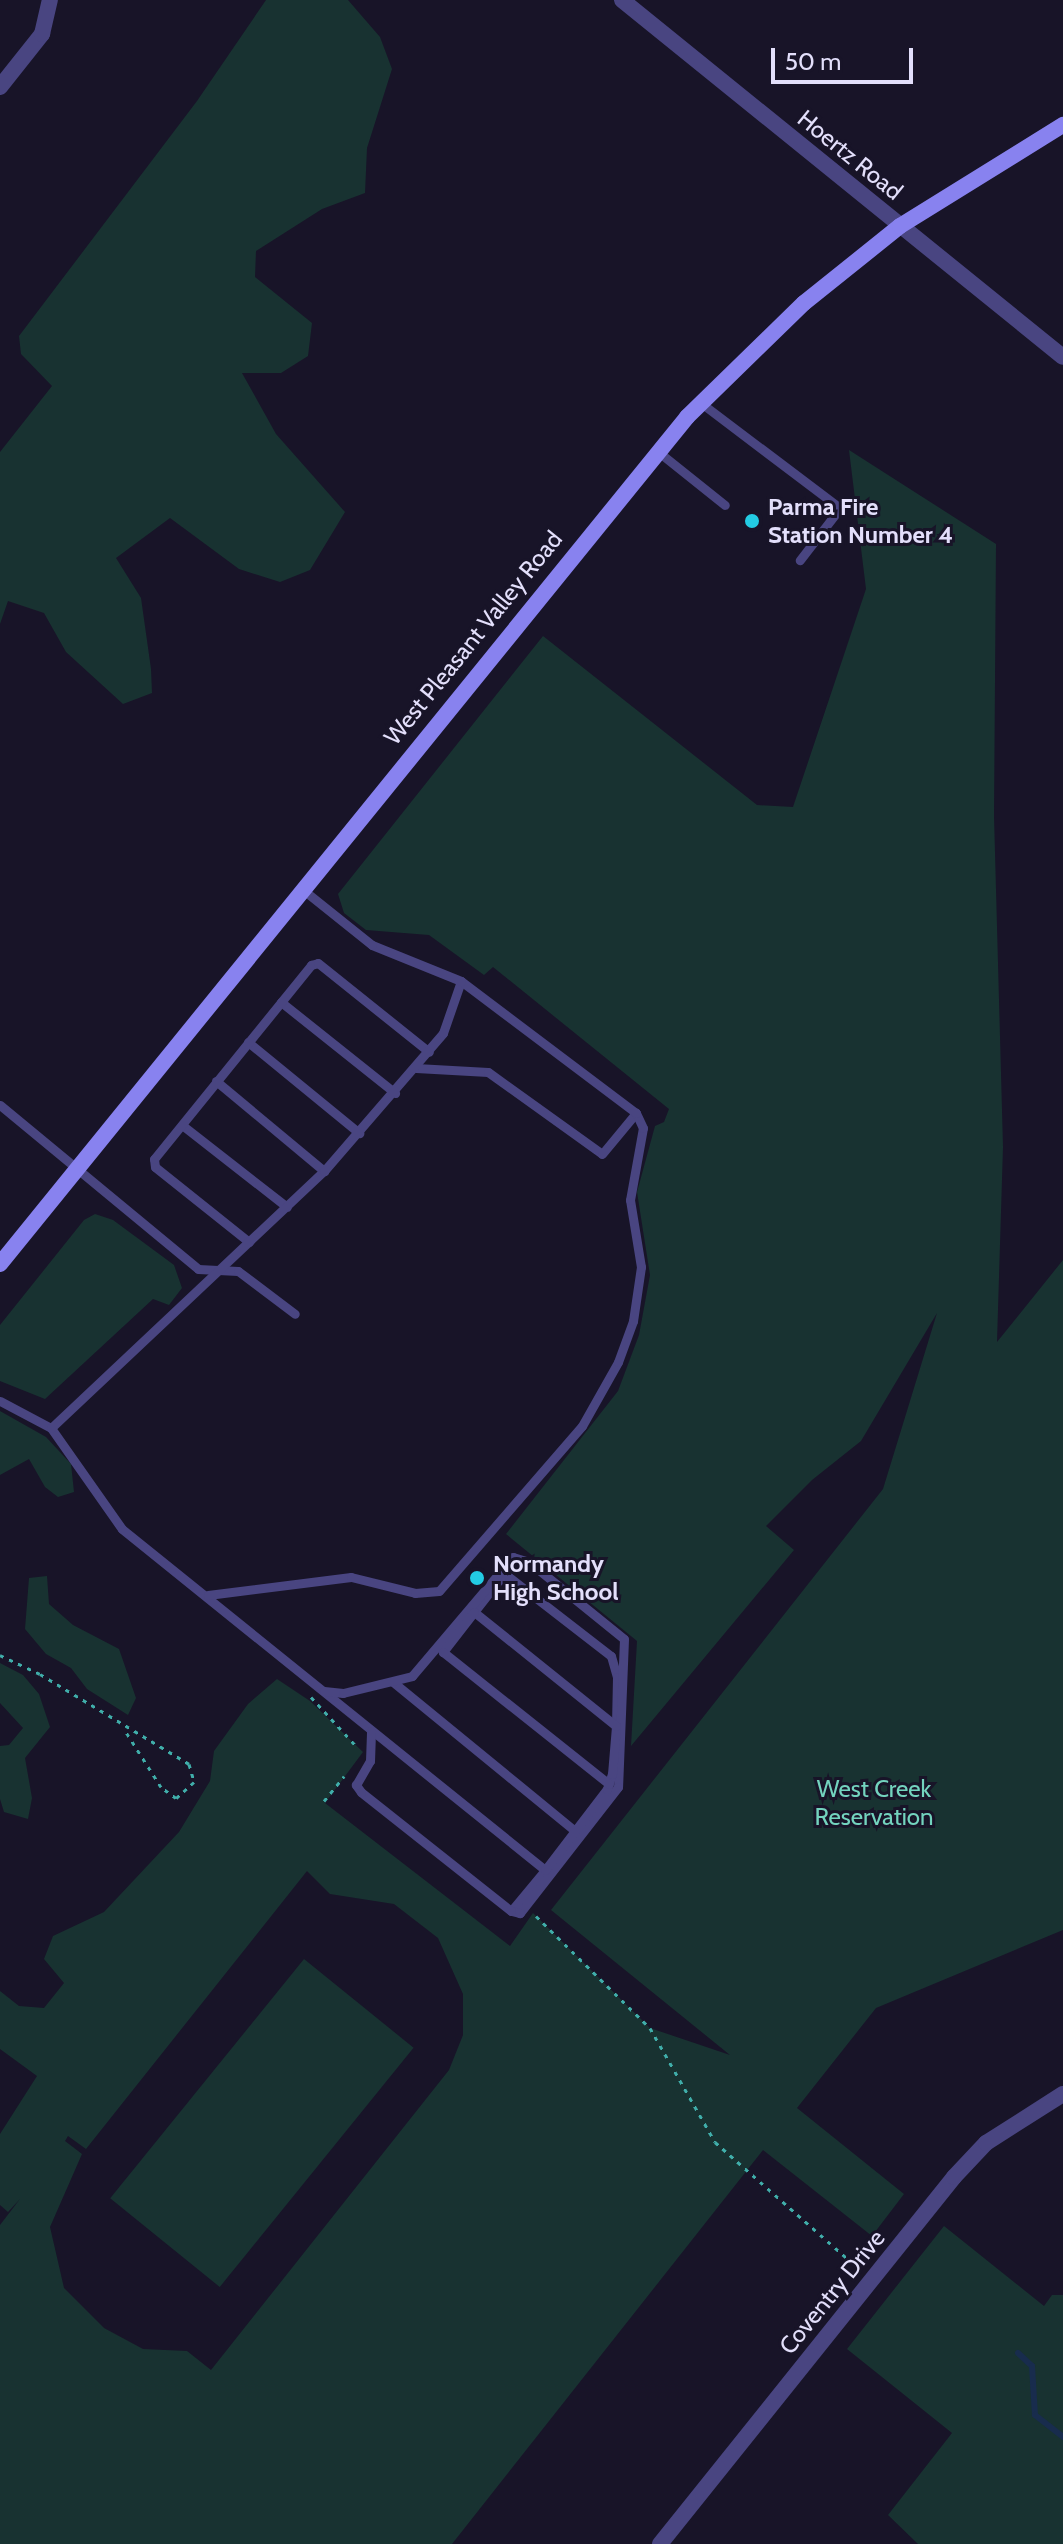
<!DOCTYPE html>
<html>
<head>
<meta charset="utf-8">
<style>
  body { margin:0 }
  #map { position:relative; width:1063px; height:2544px; overflow:hidden; background:#181428; font-family:Cabin,sans-serif }
  div>[style] { position:absolute }
  [style*='--x'] { left:calc(var(--x)*1px); top:calc(var(--y)*1px); width:calc(var(--w)*1px); rotate:calc(var(--a)*1deg) }
  .green>* { inset:0; background:#183231; transform-origin:0 0 }
  .stream>* { height:6px; margin:-3px; padding:0 3px; transform-origin:3px; border-radius:3px; background:#182c4d }
  .path>* { height:3px; margin-top:-1.5px; transform-origin:0; background:repeating-linear-gradient(90deg,#40aeaa 0 4px,transparent 0 10px) }
  .lane>* { height:9px; margin:-4.5px; padding:0 4.5px; transform-origin:4.5px; border-radius:4.5px; background:#494581 }
  .street>* { height:16px; margin:-8px; padding:0 8px; transform-origin:8px; border-radius:8px; background:#494581 }
  .secondary>* { height:16px; margin:-8px; padding:0 8px; transform-origin:8px; border-radius:8px; background:#8882ef }
  .dots>* { width:22px; height:22px; translate:-50% -50%; box-sizing:border-box; border:4px solid #181428; border-radius:50% }
  span { translate:-50% -50%; white-space:nowrap; text-align:center; line-height:1.15; -webkit-text-stroke:6px #181428; paint-order:stroke }
  .street-label { font-size:24px; color:#e3dffb }
  .poi-label { font-size:24px; color:#e3dffb; font-weight:700 }
  .left { translate:0 -50%; text-align:left }
  .park-label { font-size:24px; color:#73d3be }
  .scale { position:absolute; left:771px; top:48px; width:142px; height:36px; box-sizing:border-box; border:4px solid #e3dffb; border-top:0; padding-left:10px; font-size:24px; line-height:28px; white-space:nowrap; color:#e3dffb; -webkit-text-stroke:6px #181428; paint-order:stroke }
</style>
</head>
<body>
<div id="map">
  <div class="green">
    <div style="clip-path:polygon(266px 0,348px 0,380px 37px,392px 69px,367px 148px,365px 193px,322px 209px,256px 251px,255px 277px,312px 323px,308px 356px,281px 373px,242px 373px,276px 434px,345px 512px,310px 570px,280px 582px,239px 569px,170px 518px,116px 558px,141px 598px,151px 669px,152px 693px,123px 704px,66px 652px,44px 613px,8px 601px,0 624px,0 452px,52px 386px,21px 354px,19px 336px,197px 101px)"></div>
    <div style="clip-path:polygon(evenodd,849px 450px,996px 544px,994px 816px,1003px 1147px,997px 1342px,1063px 1260px,1063px 1930px,876px 2008px,797px 2108px,904px 2194px,872px 2236px,763px 2150px,452px 2544px,0 2544px,0 2225px,20px 2199px,8px 2212px,0 2205px,0 2134px,37px 2076px,0 2049px,0 1991px,19px 2006px,44px 2008px,64px 1983px,44px 1959px,53px 1936px,104px 1912px,179px 1832px,210px 1781px,214px 1751px,248px 1704px,277px 1679px,310px 1701px,363px 1752px,325px 1803px,510px 1946px,533px 1913px,650px 2028px,730px 2055px,551px 1910px,883px 1489px,937px 1313px,861px 1441px,812px 1480px,766px 1526px,794px 1550px,631px 1746px,637px 1641px,506px 1534px,618px 1391px,639px 1335px,650px 1275px,637px 1192px,655px 1126px,664px 1122px,669px 1109px,493px 967px,484px 975px,429px 935px,366px 930px,344px 913px,338px 894px,543px 636px,757px 805px,793px 807px,866px 589px,849px 450px,307px 1871px,330px 1894px,394px 1904px,438px 1938px,463px 1994px,463px 2035px,449px 2070px,211px 2370px,187px 2351px,143px 2349px,104px 2328px,64px 2288px,50px 2227px,82px 2154px,65px 2141px,68px 2136px,86px 2149px,307px 1871px)"></div>
    <div style="clip-path:polygon(95px 1214px,113px 1220px,174px 1265px,182px 1288px,169px 1305px,153px 1299px,45px 1399px,0 1381px,0 1325px,84px 1220px)"></div>
    <div style="clip-path:polygon(0 1411px,46px 1437px,71px 1464px,74px 1492px,58px 1497px,45px 1487px,29px 1459px,0 1475px)"></div>
    <div style="clip-path:polygon(47px 1576px,49px 1604px,73px 1625px,119px 1649px,136px 1698px,128px 1715px,87px 1689px,71px 1668px,46px 1654px,25px 1629px,29px 1578px)"></div>
    <div style="clip-path:polygon(0 1663px,23px 1675px,39px 1694px,50px 1727px,25px 1758px,32px 1798px,28px 1819px,4px 1812px,0 1799px,0 1746px,9px 1745px,23px 1728px,0 1703px)"></div>
    <div style="left:304px;top:1959px;width:141px;height:308px;rotate:39deg"></div>
    <div style="clip-path:polygon(944px 2226px,1044px 2306px,1052px 2295px,1063px 2295px,1063px 2544px,918px 2544px,888px 2515px,952px 2433px,847px 2349px)"></div>
  </div>
  <div class="stream">
    <div style="--x:1018;--y:2353;--w:19;--a:43"></div>
    <div style="--x:1032;--y:2366;--w:49;--a:86.5"></div>
    <div style="--x:1035;--y:2415;--w:36;--a:38"></div>
  </div>
  <div class="path">
    <div style="--x:0;--y:1655;--w:44;--a:25.4"></div>
    <div style="--x:40;--y:1674;--w:174;--a:31.1"></div>
    <div style="--x:189;--y:1764;--w:19;--a:74"></div>
    <div style="--x:194;--y:1782;--w:24;--a:138"></div>
    <div style="--x:176;--y:1798;--w:19;--a:-144"></div>
    <div style="--x:161;--y:1787;--w:69;--a:-122.5"></div>
    <div style="--x:311;--y:1697;--w:67;--a:47.4"></div>
    <div style="--x:324;--y:1801;--w:32;--a:-51"></div>
    <div style="--x:536;--y:1916;--w:160;--a:44.5"></div>
    <div style="--x:650;--y:2028;--w:131;--a:60.3"></div>
    <div style="--x:715;--y:2142;--w:181;--a:41.4"></div>
  </div>
  <div class="lane">
    <div style="--x:701;--y:403;--w:174;--a:37.1"></div>
    <div style="--x:840;--y:508;--w:66;--a:127.6"></div>
    <div style="--x:656;--y:450;--w:88;--a:38.6"></div>
    <div style="--x:281;--y:1002;--w:146;--a:38.6"></div>
    <div style="--x:248;--y:1042;--w:144;--a:39.3"></div>
    <div style="--x:416;--y:1068;--w:72;--a:3.2"></div>
    <div style="--x:488;--y:1072;--w:140;--a:35.7"></div>
    <div style="--x:602;--y:1154;--w:53;--a:-50.3"></div>
    <div style="--x:216;--y:1081;--w:141;--a:39.8"></div>
    <div style="--x:0;--y:1105;--w:257;--a:39.6"></div>
    <div style="--x:198;--y:1269;--w:40;--a:2.9"></div>
    <div style="--x:238;--y:1271;--w:71;--a:37"></div>
    <div style="--x:182;--y:1125;--w:133;--a:38"></div>
    <div style="--x:249;--y:1242;--w:120;--a:-141.4"></div>
    <div style="--x:155;--y:1167;--w:8;--a:-97"></div>
    <div style="--x:154;--y:1159;--w:250;--a:-51"></div>
    <div style="--x:311;--y:965;--w:7;--a:-16"></div>
    <div style="--x:318;--y:963;--w:142;--a:38.7"></div>
    <div style="--x:0;--y:1401;--w:58;--a:27.9"></div>
    <div style="--x:51;--y:1428;--w:123;--a:54.9"></div>
    <div style="--x:122;--y:1529;--w:543;--a:38.87"></div>
    <div style="--x:545;--y:1870;--w:53;--a:129.7"></div>
    <div style="--x:51;--y:1428;--w:375;--a:-43.3"></div>
    <div style="--x:324;--y:1171;--w:182;--a:-49.2"></div>
    <div style="--x:443;--y:1033;--w:55;--a:-70.9"></div>
    <div style="--x:208;--y:1595;--w:144;--a:-7.2"></div>
    <div style="--x:351;--y:1577;--w:66;--a:14"></div>
    <div style="--x:415;--y:1593;--w:24;--a:-5"></div>
    <div style="--x:439;--y:1591;--w:218;--a:-49.1"></div>
    <div style="--x:582;--y:1426;--w:73;--a:-60.6"></div>
    <div style="--x:618;--y:1362;--w:44;--a:-69.9"></div>
    <div style="--x:633;--y:1321;--w:55;--a:-81.6"></div>
    <div style="--x:641;--y:1267;--w:68;--a:-99.3"></div>
    <div style="--x:630;--y:1200;--w:73;--a:-79.8"></div>
    <div style="--x:643;--y:1128;--w:17;--a:-115"></div>
    <div style="--x:636;--y:1113;--w:219;--a:-143"></div>
    <div style="--x:461;--y:981;--w:96;--a:-158"></div>
    <div style="--x:372;--y:945;--w:90;--a:-141.3"></div>
    <div style="--x:474;--y:1612;--w:41;--a:-52"></div>
    <div style="--x:499;--y:1580;--w:10;--a:-17"></div>
    <div style="--x:509;--y:1577;--w:129;--a:37.8"></div>
    <div style="--x:611;--y:1656;--w:22;--a:74"></div>
    <div style="--x:617;--y:1677;--w:49;--a:91.2"></div>
    <div style="--x:393;--y:1682;--w:237;--a:39.3"></div>
    <div style="--x:324;--y:1691;--w:19;--a:6"></div>
    <div style="--x:343;--y:1693;--w:71;--a:-13.8"></div>
    <div style="--x:412;--y:1676;--w:156;--a:-49.7"></div>
    <div style="--x:513;--y:1557;--w:17;--a:17"></div>
    <div style="--x:529;--y:1562;--w:122;--a:39"></div>
    <div style="--x:624;--y:1639;--w:148;--a:92.3"></div>
    <div style="--x:618;--y:1787;--w:160;--a:127.9"></div>
    <div style="--x:520;--y:1913;--w:9;--a:-167"></div>
    <div style="--x:511;--y:1911;--w:191;--a:-141.6"></div>
    <div style="--x:361;--y:1792;--w:9;--a:-126"></div>
    <div style="--x:356;--y:1785;--w:28;--a:-60"></div>
    <div style="--x:370;--y:1761;--w:30;--a:-88"></div>
    <div style="--x:545;--y:1870;--w:102;--a:-52.6"></div>
    <div style="--x:607;--y:1789;--w:16;--a:-72"></div>
    <div style="--x:612;--y:1774;--w:48;--a:-85.2"></div>
    <div style="--x:616;--y:1726;--w:182;--a:-141.2"></div>
    <div style="--x:474;--y:1612;--w:51;--a:127.8"></div>
    <div style="--x:443;--y:1652;--w:212;--a:38.5"></div>
  </div>
  <div class="street">
    <div style="--x:622;--y:0;--w:567;--a:38.99"></div>
    <div style="--x:0;--y:87;--w:68;--a:-51.6"></div>
    <div style="--x:42;--y:34;--w:35;--a:-77"></div>
    <div style="--x:660;--y:2544;--w:470;--a:-51.3"></div>
    <div style="--x:954;--y:2177;--w:47;--a:-46.7"></div>
    <div style="--x:986;--y:2143;--w:91;--a:-32.5"></div>
  </div>
  <div class="secondary">
    <div style="--x:0;--y:1264;--w:1091;--a:-50.95"></div>
    <div style="--x:687;--y:417;--w:163;--a:-44.3"></div>
    <div style="--x:804;--y:303;--w:123;--a:-38.7"></div>
    <div style="--x:900;--y:226;--w:192;--a:-31.8"></div>
  </div>
  <div class="dots">
    <div style="left:752px;top:521px;background:#23cbe3"></div>
    <div style="left:477px;top:1578px;background:#23cbe3"></div>
  </div>
  <div class="street-label">
    <span style="left:850px;top:155px;rotate:39deg">Hoertz Road</span>
    <span style="left:473px;top:638px;rotate:-51deg">West Pleasant Valley Road</span>
    <span style="left:832px;top:2292px;rotate:-51deg">Coventry Drive</span>
  </div>
  <div class="poi-label">
    <span class="left" style="left:768px;top:521px">Parma Fire<br>Station Number 4</span>
    <span class="left" style="left:493px;top:1578px">Normandy<br>High School</span>
  </div>
  <div class="park-label">
    <span style="left:874px;top:1803px">West Creek<br>Reservation</span>
  </div>
  <div class="scale">50 m</div>
</div>
</body>
</html>
